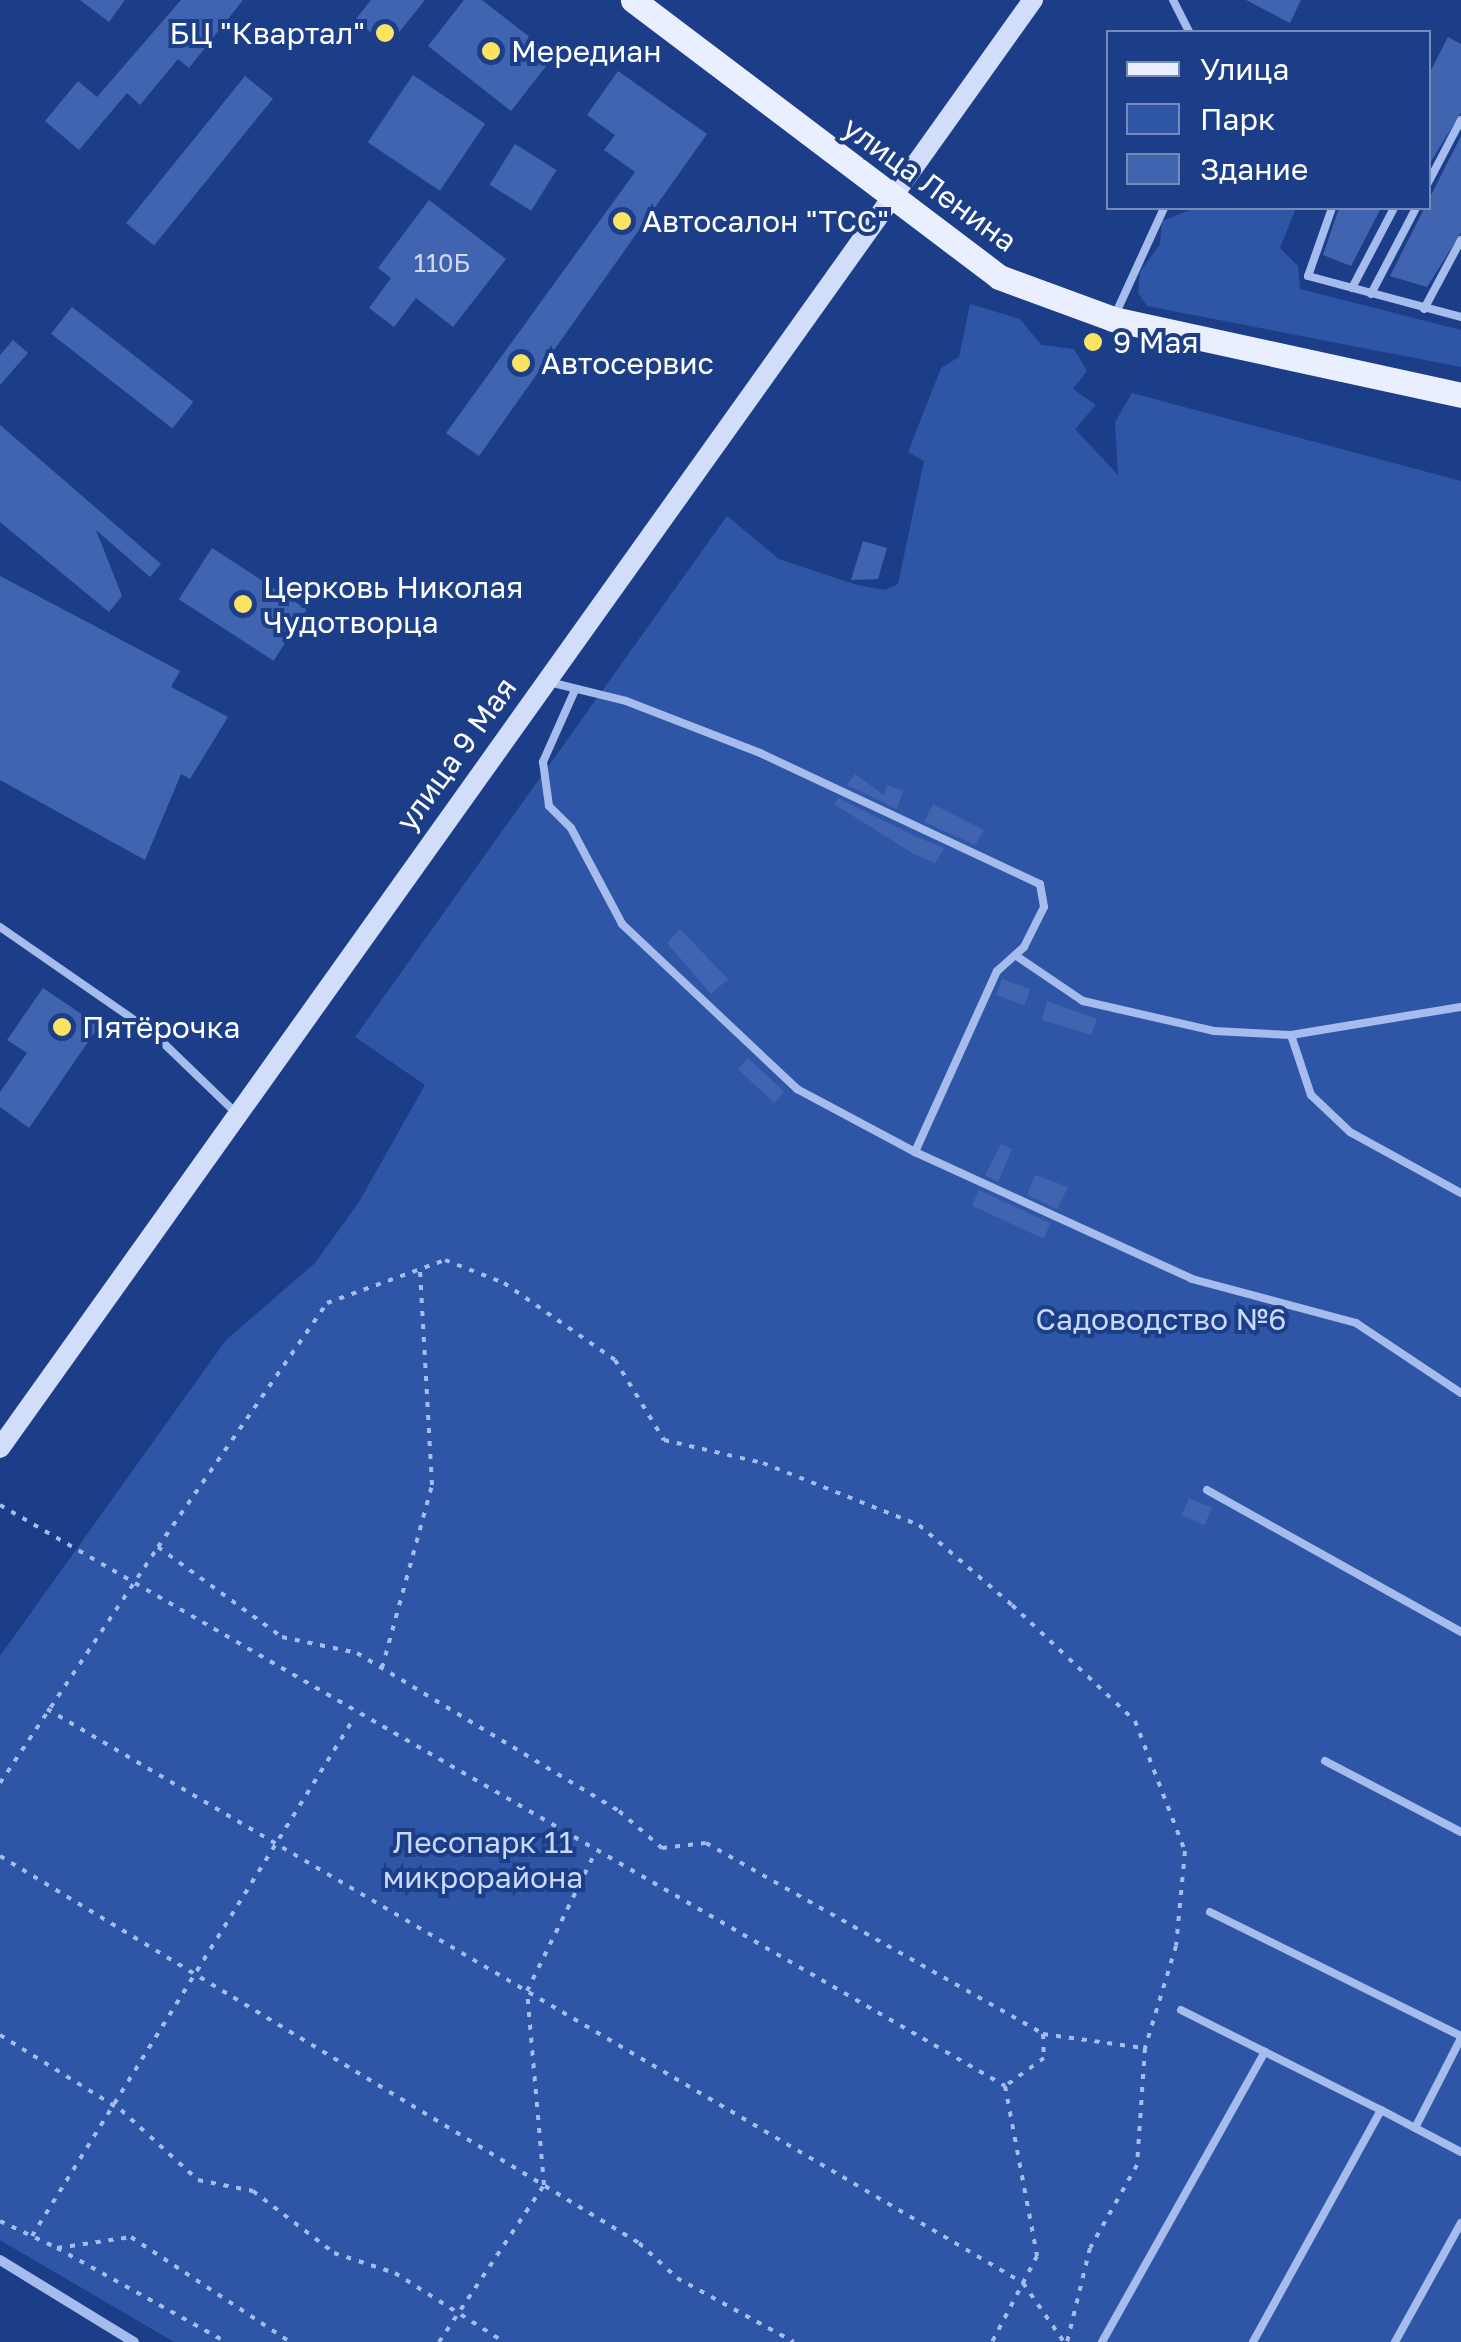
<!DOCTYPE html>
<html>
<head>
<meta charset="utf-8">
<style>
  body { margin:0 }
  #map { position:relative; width:1461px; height:2342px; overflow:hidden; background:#1c3e88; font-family:"Golos Text",sans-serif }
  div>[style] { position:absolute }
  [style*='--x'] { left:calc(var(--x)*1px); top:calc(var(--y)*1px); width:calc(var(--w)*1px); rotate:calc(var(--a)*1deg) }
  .green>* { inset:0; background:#2f55a6 }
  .building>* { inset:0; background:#4064af; transform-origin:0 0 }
  .path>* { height:4px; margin-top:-2px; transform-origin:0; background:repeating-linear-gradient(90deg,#a5bcec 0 5px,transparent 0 13px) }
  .service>* { height:8px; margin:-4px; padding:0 4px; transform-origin:4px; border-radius:4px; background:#a5bcec }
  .minor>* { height:10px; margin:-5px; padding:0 5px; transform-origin:5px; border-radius:5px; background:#a5bcec }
  .secondary>* { height:20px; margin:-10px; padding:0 10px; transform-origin:10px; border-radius:10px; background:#d1ddf9 }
  .primary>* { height:25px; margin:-12.5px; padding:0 12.5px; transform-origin:12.5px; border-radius:12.5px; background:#eaefff }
  .dots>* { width:28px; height:28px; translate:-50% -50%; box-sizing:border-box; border:5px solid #1c3e88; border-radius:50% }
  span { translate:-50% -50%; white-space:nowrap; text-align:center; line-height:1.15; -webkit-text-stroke:8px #1c3e88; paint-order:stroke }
  .number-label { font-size:25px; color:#cfd8eb }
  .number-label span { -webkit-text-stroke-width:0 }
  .poi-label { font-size:30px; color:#fff }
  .right { translate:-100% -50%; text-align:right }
  .left { translate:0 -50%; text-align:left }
  .street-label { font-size:30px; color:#fff }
  .park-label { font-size:30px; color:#cad9f9 }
  .legend { position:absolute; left:1106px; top:30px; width:325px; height:180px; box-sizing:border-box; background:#1c3e88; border:2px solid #778bb8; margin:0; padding:12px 18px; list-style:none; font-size:30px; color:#fff }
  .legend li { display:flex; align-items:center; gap:20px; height:50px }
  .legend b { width:50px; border:2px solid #778bb8 }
</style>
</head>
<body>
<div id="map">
  <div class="green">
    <div style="clip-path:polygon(1194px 208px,1296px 208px,1280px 248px,1298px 266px,1300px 289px,1461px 330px,1461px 367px,1147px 306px,1138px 293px,1140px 272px,1160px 244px,1162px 221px)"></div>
    <div style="clip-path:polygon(970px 304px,1020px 319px,1041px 345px,1074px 349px,1087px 371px,1073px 389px,1096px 405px,1075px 429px,1118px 475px,1115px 422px,1132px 393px,1461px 481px,1461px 2342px,174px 2342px,0 2240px,0 1656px,226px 1340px,315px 1263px,359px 1202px,425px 1085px,355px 1037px,727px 516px,779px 559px,857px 585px,885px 590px,898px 584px,924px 461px,908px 452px,941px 368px,959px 357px)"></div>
  </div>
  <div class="building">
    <div style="clip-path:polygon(80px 0,125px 0,109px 22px)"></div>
    <div style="clip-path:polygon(181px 0,243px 0,189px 68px,178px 59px,140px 105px,127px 93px,79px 150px,45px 121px,78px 81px,97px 97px)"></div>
    <div style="clip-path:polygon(371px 0,425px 0,388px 46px,355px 20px)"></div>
    <div style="clip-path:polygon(464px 0,482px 0,554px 56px,511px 111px,428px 46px)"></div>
    <div style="clip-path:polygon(1246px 0,1301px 0,1290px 23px)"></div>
    <div style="clip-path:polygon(1448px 37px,1461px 44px,1461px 113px,1428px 166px,1428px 76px)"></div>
    <div style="clip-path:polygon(618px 71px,707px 134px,479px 456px,446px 433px,635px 172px,604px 150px,615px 135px,587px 115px)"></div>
    <div style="left:413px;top:75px;width:87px;height:81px;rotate:34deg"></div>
    <div style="left:245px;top:76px;width:36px;height:189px;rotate:39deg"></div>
    <div style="clip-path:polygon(1461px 136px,1461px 233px,1427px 287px,1390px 276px)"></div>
    <div style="left:515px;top:144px;width:49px;height:48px;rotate:32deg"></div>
    <div style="clip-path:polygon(429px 200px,506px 259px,453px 327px,416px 298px,394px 327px,369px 308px,391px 278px,378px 268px)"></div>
    <div style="clip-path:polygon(1339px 208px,1381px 208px,1351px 266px,1323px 255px)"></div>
    <div style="left:72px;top:307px;width:154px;height:34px;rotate:38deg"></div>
    <div style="clip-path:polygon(13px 340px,28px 353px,0 385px,0 355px)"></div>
    <div style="clip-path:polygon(0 425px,161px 564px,150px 577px,96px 530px,122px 596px,109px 612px,0 522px)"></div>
    <div style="clip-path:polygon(863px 541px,887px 548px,878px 579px,851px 580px)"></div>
    <div style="left:212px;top:548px;width:113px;height:61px;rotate:33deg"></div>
    <div style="clip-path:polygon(0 576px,180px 671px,171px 687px,228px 717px,190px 779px,181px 774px,145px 860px,0 780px)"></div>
    <div style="clip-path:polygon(855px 774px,884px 795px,887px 785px,903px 791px,897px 809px,847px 785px)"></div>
    <div style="clip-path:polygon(838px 798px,917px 837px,944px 848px,935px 863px,912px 853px,834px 804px)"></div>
    <div style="clip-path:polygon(933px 804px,984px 830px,975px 845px,924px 822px)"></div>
    <div style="clip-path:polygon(680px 929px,728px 979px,711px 994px,667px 943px)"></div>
    <div style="left:1002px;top:979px;width:30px;height:17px;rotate:20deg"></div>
    <div style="clip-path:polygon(43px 988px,99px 1026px,29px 1128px,0 1107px,0 1092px,27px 1053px,7px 1040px)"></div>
    <div style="clip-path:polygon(1047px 1001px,1097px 1019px,1091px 1035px,1042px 1020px)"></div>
    <div style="left:748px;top:1058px;width:50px;height:15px;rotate:43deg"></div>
    <div style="clip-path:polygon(1001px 1144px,1012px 1149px,998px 1182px,985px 1175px)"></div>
    <div style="clip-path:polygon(1035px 1175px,1068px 1187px,1057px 1209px,1027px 1195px)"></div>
    <div style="left:979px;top:1190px;width:79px;height:17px;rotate:25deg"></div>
    <div style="left:1189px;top:1498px;width:25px;height:19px;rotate:23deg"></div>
  </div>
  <div class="path">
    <div style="--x:0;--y:1505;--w:1161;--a:30.03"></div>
    <div style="--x:1005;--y:2086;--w:173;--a:79.3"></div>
    <div style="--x:1037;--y:2256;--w:97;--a:117.6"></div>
    <div style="--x:158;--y:1547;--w:297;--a:-55.3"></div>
    <div style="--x:327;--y:1303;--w:126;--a:-20"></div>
    <div style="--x:445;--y:1260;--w:63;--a:21.3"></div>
    <div style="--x:504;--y:1283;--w:135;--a:34.7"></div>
    <div style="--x:615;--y:1360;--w:94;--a:58.5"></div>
    <div style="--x:664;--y:1440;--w:102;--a:13.1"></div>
    <div style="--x:763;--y:1463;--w:168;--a:21.7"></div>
    <div style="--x:919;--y:1525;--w:123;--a:40.7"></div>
    <div style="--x:1012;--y:1605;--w:169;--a:43.3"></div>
    <div style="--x:1135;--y:1721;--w:139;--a:69"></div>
    <div style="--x:1185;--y:1851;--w:95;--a:95.4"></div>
    <div style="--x:1176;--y:1946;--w:107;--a:106.9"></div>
    <div style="--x:1145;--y:2048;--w:117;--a:93.9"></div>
    <div style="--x:1137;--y:2165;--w:95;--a:119.5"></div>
    <div style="--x:1090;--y:2248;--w:97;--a:103.7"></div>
    <div style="--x:382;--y:1668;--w:190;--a:-74.7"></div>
    <div style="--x:432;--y:1485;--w:215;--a:-93.2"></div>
    <div style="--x:47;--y:1709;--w:1132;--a:30.46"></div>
    <div style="--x:1023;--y:2283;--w:72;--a:55.2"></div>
    <div style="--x:0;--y:1783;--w:284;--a:-56.2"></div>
    <div style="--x:158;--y:1547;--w:153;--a:36"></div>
    <div style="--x:282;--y:1637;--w:77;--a:12"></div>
    <div style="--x:357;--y:1653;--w:306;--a:31.1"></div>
    <div style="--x:619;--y:1811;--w:57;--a:40.7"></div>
    <div style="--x:662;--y:1848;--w:44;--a:-6.5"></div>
    <div style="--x:706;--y:1843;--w:387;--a:29.5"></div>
    <div style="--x:1043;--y:2034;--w:24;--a:88"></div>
    <div style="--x:1044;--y:2058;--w:48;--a:144.3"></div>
    <div style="--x:0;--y:1856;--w:747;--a:31.2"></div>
    <div style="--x:639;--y:2243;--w:52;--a:42.6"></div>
    <div style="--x:677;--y:2278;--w:133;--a:28.7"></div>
    <div style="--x:1043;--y:2034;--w:101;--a:8"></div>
    <div style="--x:0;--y:2035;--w:142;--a:31.8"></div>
    <div style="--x:121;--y:2110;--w:104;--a:42.3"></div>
    <div style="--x:198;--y:2180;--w:56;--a:11.3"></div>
    <div style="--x:253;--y:2191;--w:102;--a:37.4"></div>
    <div style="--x:334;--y:2253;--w:64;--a:18.2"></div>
    <div style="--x:395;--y:2273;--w:129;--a:32.3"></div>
    <div style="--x:0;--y:2221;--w:63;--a:25.3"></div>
    <div style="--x:57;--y:2248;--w:75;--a:-8.5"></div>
    <div style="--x:131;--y:2237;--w:191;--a:33.4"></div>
    <div style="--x:32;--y:2236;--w:610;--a:-58.13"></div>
    <div style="--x:57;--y:2248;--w:193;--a:29.1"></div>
    <div style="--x:439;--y:2342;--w:189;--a:-56.2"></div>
    <div style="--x:544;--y:2185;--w:195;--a:-95"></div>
    <div style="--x:527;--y:1991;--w:154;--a:-63.8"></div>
  </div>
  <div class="service">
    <div style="--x:1173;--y:0;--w:36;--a:63"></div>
    <div style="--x:1428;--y:183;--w:71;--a:-62.4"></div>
    <div style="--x:1332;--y:208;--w:72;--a:109.4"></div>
    <div style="--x:1308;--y:276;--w:158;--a:15"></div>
    <div style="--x:1352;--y:288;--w:90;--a:-62.3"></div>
    <div style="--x:1371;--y:294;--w:97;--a:-62.4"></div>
    <div style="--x:1424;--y:309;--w:78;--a:-61.8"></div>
    <div style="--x:1115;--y:315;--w:118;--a:-65.4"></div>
    <div style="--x:549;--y:682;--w:79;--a:13.9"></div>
    <div style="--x:626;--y:701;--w:144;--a:21.2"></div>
    <div style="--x:760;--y:753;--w:309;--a:25.1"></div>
    <div style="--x:1040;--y:884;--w:23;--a:80"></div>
    <div style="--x:1044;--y:907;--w:45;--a:116.6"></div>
    <div style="--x:1024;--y:947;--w:36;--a:138"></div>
    <div style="--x:997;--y:971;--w:199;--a:114.4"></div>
    <div style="--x:915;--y:1152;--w:305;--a:24.6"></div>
    <div style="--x:1192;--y:1279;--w:170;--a:15"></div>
    <div style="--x:1356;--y:1323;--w:126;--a:33.7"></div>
    <div style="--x:575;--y:690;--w:79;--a:114"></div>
    <div style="--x:543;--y:762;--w:44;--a:82.2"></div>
    <div style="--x:549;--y:806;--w:31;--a:45"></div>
    <div style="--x:571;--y:828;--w:109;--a:62"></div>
    <div style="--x:622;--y:924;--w:241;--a:43.3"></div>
    <div style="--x:797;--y:1089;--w:134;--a:28.1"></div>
    <div style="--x:0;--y:927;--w:186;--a:34.7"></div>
    <div style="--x:153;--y:1033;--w:114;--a:43.9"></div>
    <div style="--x:1015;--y:955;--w:82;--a:34.1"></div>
    <div style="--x:1083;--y:1001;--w:134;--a:12.9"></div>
    <div style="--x:1214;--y:1031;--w:77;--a:3"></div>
    <div style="--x:1291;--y:1035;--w:172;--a:-9.4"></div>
    <div style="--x:1291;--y:1035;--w:63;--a:71.6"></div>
    <div style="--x:1311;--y:1095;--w:54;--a:43.5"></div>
    <div style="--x:1350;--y:1132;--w:127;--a:28.8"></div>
    <div style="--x:1207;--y:1490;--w:291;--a:29.2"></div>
    <div style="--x:1325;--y:1761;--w:153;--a:27.6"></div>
    <div style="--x:1210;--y:1912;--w:280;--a:26.3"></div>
    <div style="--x:1181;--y:2010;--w:224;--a:26.6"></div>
    <div style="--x:1415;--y:2128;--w:101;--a:-62.9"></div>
    <div style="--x:1102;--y:2342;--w:333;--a:-60.7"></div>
    <div style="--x:1253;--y:2342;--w:265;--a:-61.1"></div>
    <div style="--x:1381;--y:2110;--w:90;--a:27.7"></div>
    <div style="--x:1395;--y:2342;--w:136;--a:-61"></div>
  </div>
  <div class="minor">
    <div style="--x:0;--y:2260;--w:157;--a:31.5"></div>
  </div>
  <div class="secondary">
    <div style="--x:0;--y:1448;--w:1779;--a:-54.5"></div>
  </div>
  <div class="primary">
    <div style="--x:633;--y:0;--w:459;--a:37.1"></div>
    <div style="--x:999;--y:277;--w:121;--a:20.2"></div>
    <div style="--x:1113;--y:319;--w:356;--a:12.3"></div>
  </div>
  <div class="dots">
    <div style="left:385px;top:33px;background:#fde362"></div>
    <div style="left:491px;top:51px;background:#fde362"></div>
    <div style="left:622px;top:221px;background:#fde362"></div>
    <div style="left:1093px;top:342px;background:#fde362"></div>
    <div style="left:521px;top:363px;background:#fde362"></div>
    <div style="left:243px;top:604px;background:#fde362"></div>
    <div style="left:62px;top:1027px;background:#fde362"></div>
  </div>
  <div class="number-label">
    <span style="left:442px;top:263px">110Б</span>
  </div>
  <div class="poi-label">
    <span class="right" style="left:365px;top:33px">БЦ "Квартал"</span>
    <span class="left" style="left:511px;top:51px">Мередиан</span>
    <span class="left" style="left:642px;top:221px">Автосалон "ТСС"</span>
    <span class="left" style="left:1113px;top:342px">9 Мая</span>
    <span class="left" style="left:541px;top:363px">Автосервис</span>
    <span class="left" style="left:263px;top:604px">Церковь Николая<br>Чудотворца</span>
    <span class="left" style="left:82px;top:1027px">Пятёрочка</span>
  </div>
  <div class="street-label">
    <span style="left:930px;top:184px;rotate:36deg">улица Ленина</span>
    <span style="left:456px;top:754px;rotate:-54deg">улица 9 Мая</span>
  </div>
  <div class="park-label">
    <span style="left:1161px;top:1319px">Садоводство №6</span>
    <span style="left:483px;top:1859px">Лесопарк 11<br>микрорайона</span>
  </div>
  <ul class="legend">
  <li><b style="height:12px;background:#eaefff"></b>Улица</li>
  <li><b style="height:28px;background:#2f55a6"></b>Парк</li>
  <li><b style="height:28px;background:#4064af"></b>Здание</li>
  </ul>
</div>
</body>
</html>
